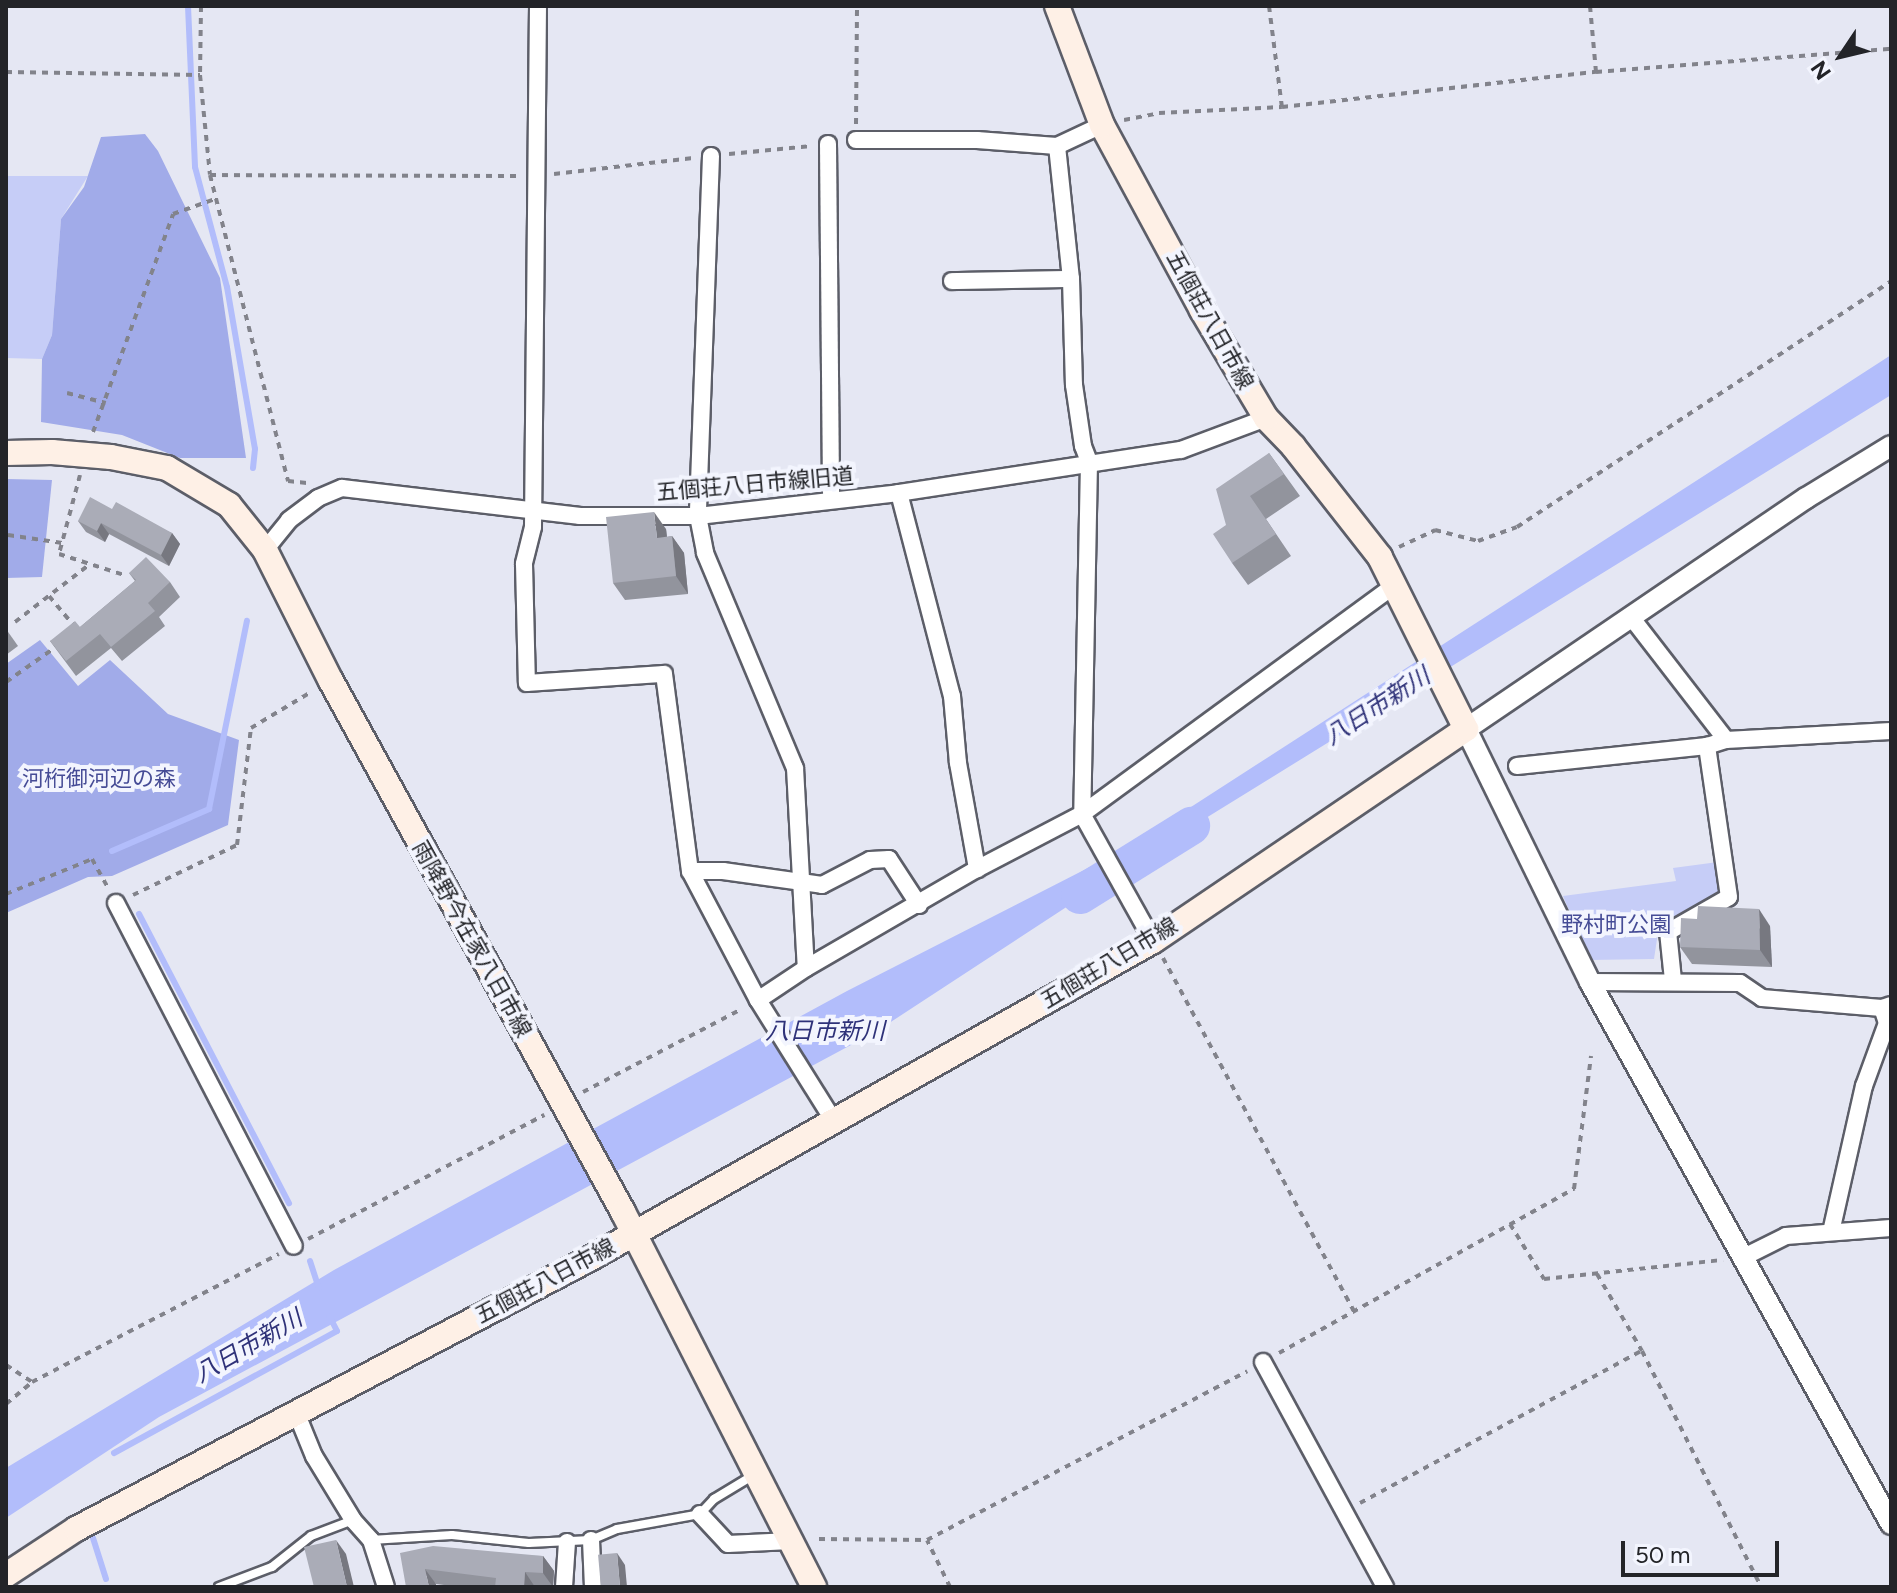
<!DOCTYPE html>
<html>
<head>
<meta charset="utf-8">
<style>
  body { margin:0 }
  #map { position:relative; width:1897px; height:1593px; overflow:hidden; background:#e5e7f3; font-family:Figtree,"Noto Sans JP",sans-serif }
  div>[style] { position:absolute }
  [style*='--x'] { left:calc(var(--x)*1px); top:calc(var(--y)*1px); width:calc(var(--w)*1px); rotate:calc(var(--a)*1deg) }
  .green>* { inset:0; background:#c6cdf7 }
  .forest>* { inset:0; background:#a1abe9 }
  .water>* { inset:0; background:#b2bdfb }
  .stream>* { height:6px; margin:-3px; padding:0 3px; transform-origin:3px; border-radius:3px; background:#b2bdfb }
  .river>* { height:38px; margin:-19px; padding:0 19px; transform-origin:19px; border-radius:19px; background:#b2bdfb }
  .path>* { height:4px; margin-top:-2px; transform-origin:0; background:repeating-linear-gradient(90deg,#82838b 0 6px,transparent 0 12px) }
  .roads { filter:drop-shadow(2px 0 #5c5e68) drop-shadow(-2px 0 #5c5e68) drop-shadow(0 2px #5c5e68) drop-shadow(0 -2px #5c5e68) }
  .service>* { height:8px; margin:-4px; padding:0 4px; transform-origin:4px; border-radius:4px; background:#fff }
  .minor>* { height:16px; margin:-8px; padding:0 8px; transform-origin:8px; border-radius:8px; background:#fff }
  .tertiary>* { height:20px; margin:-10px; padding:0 10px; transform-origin:10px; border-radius:10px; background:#fff }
  .secondary>* { height:24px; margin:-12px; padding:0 12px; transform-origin:12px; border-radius:12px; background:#fef0e6 }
  .wall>* { inset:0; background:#92949d }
  .shaded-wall>* { inset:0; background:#777880 }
  .building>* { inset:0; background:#aaacb7; transform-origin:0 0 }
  span { translate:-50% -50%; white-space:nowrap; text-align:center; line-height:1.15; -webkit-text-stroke:8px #f3f5fe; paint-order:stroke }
  .street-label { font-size:22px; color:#232428 }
  .park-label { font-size:22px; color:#464c96 }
  .water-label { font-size:24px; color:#2f3279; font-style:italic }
  .frame { position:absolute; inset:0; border:8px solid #232428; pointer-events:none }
  .north { position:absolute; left:1801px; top:16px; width:80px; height:80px; -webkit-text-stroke:6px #f3f5fe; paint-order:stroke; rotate:235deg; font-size:22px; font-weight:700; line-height:32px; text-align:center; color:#232428 }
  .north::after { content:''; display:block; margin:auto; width:28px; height:36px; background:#232428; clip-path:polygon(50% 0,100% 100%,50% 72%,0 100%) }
  .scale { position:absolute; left:1621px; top:1541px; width:158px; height:36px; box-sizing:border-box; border:4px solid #232428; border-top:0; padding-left:10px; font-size:24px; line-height:28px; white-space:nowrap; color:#232428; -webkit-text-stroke:6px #f3f5fe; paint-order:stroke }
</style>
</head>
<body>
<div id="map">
  <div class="green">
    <div style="clip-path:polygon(6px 176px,88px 176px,61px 219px,52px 335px,42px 359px,6px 358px)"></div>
    <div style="clip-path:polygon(1718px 862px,1721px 890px,1659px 926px,1654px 959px,1590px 960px,1563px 896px,1676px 881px,1673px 868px)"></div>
  </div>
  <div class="forest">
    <div style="clip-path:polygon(145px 134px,158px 151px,220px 278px,246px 458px,180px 458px,122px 435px,41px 422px,42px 359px,52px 335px,61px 219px,84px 187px,101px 137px)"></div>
    <div style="clip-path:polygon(6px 479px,52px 480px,42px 577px,6px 578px)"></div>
    <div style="clip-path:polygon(40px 640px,78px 686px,110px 660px,168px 714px,239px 740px,228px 825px,112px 876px,88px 877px,6px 913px,6px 664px)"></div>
  </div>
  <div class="water">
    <div style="clip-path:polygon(1891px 355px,1891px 395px,1146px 855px,877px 1031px,159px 1417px,6px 1518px,6px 1468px,334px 1270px,847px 991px,1129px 847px)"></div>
  </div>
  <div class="stream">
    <div style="--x:188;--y:6;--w:161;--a:87.5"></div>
    <div style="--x:195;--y:167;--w:124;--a:75.1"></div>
    <div style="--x:227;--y:287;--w:164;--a:80.2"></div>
    <div style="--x:255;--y:449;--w:19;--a:96"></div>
    <div style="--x:112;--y:851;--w:106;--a:-23.4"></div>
    <div style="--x:209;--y:809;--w:192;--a:-78.6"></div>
    <div style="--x:139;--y:914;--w:326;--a:62.6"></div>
    <div style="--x:310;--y:1261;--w:28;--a:72"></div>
    <div style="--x:114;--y:1453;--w:254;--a:-28.7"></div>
    <div style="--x:337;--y:1331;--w:16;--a:-117"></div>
    <div style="--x:93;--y:1538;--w:43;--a:72.4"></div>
  </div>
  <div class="river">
    <div style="--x:1080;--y:895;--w:131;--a:-31.9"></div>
  </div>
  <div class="path">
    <div style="--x:201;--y:6;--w:69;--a:90.8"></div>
    <div style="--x:200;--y:75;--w:100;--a:84.3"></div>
    <div style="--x:210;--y:175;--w:308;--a:0.2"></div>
    <div style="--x:1269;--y:6;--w:102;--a:82.7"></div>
    <div style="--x:1590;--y:6;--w:66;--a:84.8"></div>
    <div style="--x:6;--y:72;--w:194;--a:0.9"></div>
    <div style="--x:1124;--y:120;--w:36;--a:-11"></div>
    <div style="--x:1159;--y:113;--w:123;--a:-2.8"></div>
    <div style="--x:1282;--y:107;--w:316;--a:-6.4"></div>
    <div style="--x:1596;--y:72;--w:296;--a:-4.5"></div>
    <div style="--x:856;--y:124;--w:118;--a:-89.5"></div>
    <div style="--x:729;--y:154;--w:83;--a:-5.5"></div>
    <div style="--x:554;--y:174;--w:140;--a:-6.6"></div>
    <div style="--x:210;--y:175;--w:316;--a:75.7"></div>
    <div style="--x:288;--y:481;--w:19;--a:6"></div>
    <div style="--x:67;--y:393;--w:40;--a:14.4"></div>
    <div style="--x:93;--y:432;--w:232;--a:-69.8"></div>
    <div style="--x:173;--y:214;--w:45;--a:-19.7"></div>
    <div style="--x:80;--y:475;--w:82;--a:104.9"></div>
    <div style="--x:59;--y:554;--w:68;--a:17.9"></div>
    <div style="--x:8;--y:535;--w:55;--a:8.4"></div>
    <div style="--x:1399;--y:547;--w:40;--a:-25"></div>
    <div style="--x:1435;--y:530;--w:44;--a:14.3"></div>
    <div style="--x:1478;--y:541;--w:41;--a:-19.7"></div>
    <div style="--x:1517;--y:527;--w:448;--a:-33.3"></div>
    <div style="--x:49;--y:596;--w:38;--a:50"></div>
    <div style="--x:15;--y:622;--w:95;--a:-37.7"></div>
    <div style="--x:6;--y:682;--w:62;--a:-35.2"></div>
    <div style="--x:6;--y:894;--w:93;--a:-22.1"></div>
    <div style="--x:92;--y:859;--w:35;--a:61"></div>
    <div style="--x:133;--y:895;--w:115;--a:-25.7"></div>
    <div style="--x:237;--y:845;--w:118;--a:-83.2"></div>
    <div style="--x:251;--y:728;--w:70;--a:-31"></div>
    <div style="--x:1163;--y:958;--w:401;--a:61.6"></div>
    <div style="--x:583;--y:1092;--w:179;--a:-27.6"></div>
    <div style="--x:1510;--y:1224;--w:65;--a:58.3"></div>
    <div style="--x:1544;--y:1279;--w:180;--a:-6.1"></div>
    <div style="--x:308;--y:1239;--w:267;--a:-27.7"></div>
    <div style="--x:1597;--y:1274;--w:89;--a:59.7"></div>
    <div style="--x:1642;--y:1351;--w:264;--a:63.2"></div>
    <div style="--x:1279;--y:1353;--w:338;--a:-29.1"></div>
    <div style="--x:1574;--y:1189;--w:134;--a:-82.7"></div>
    <div style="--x:6;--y:1365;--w:31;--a:33"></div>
    <div style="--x:32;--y:1382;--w:278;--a:-27.4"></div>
    <div style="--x:6;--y:1404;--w:34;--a:-40"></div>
    <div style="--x:1360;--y:1503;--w:319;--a:-28.4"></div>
    <div style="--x:819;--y:1539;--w:108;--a:0.5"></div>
    <div style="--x:950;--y:1587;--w:52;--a:-116.1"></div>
    <div style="--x:927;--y:1540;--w:362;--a:-27.8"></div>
  </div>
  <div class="roads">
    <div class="service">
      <div style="--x:371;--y:1540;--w:81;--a:-3.5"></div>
      <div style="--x:452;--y:1535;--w:77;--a:5.9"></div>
      <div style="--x:529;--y:1543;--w:62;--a:-2.8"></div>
      <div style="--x:591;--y:1540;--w:28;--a:-23"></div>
      <div style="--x:617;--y:1529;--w:84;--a:-10.2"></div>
      <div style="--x:700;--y:1514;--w:21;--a:-47"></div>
      <div style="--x:714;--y:1499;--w:44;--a:-31.2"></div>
      <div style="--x:219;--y:1587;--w:57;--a:-20.7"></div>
      <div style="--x:272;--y:1567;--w:50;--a:-38.5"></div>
      <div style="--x:311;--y:1536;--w:45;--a:-20.9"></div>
    </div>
    <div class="minor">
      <div style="--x:538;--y:6;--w:521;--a:90.55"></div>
      <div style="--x:533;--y:527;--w:38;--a:104"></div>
      <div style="--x:524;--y:564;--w:119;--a:88.6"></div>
      <div style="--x:527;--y:683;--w:137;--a:-3.8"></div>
      <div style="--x:664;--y:674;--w:199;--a:82.5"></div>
      <div style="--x:690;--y:871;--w:146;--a:62.2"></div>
      <div style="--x:758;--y:1000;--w:143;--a:57.9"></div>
      <div style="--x:856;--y:140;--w:121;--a:0"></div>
      <div style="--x:977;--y:140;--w:80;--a:4.3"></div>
      <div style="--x:1057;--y:146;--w:134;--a:84"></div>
      <div style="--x:1071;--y:279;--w:106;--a:88.4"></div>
      <div style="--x:1074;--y:385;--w:62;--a:81.6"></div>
      <div style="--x:1083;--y:446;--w:17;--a:69"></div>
      <div style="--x:1089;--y:462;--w:352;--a:91.1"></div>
      <div style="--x:1082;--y:814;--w:145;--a:60.8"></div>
      <div style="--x:828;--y:144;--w:354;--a:89.5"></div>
      <div style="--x:1057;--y:146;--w:50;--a:-25"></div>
      <div style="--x:711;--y:156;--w:360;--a:92.1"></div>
      <div style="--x:698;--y:516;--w:38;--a:79"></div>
      <div style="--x:705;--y:553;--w:233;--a:67.3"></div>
      <div style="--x:795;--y:768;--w:200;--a:86.9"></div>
      <div style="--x:952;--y:281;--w:119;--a:-1"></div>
      <div style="--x:899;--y:493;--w:210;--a:75.4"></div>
      <div style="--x:952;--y:696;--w:67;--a:84.9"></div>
      <div style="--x:958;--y:763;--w:108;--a:79.8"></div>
      <div style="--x:265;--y:550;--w:38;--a:-51"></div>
      <div style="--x:289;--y:520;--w:36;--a:-37"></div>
      <div style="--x:318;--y:498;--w:26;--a:-23"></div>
      <div style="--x:342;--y:488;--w:240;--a:6.7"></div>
      <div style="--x:580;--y:516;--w:118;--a:0"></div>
      <div style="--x:698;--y:516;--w:202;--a:-6.5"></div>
      <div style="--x:899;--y:493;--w:285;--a:-8.7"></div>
      <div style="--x:1181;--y:450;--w:91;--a:-20.6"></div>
      <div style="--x:1631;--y:617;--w:155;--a:52.3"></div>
      <div style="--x:1517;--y:766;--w:191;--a:-6"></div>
      <div style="--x:1707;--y:746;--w:20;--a:-18"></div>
      <div style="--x:1726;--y:740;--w:165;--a:-3.1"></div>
      <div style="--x:690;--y:871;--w:33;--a:0"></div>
      <div style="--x:723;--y:871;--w:100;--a:8"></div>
      <div style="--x:822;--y:885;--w:54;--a:-27.5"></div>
      <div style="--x:870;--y:860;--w:19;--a:-3"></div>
      <div style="--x:889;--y:859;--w:55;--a:56.9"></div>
      <div style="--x:116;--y:903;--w:386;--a:62.6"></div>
      <div style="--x:1673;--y:980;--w:48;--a:-95.9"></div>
      <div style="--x:1668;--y:932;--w:70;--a:-29.8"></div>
      <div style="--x:1729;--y:897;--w:153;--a:-98.3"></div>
      <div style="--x:1590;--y:982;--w:150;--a:0.4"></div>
      <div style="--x:1740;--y:983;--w:27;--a:34"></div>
      <div style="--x:1762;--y:998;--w:120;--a:4.8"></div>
      <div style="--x:1882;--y:1008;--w:9;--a:-18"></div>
      <div style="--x:758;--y:1000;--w:58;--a:-33.7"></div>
      <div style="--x:806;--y:968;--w:198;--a:-30.1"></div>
      <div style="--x:977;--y:869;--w:119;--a:-27.6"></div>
      <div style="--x:1082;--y:814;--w:389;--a:-36.2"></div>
      <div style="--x:1831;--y:1232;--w:150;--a:-77.3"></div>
      <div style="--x:1864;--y:1086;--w:67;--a:-69.9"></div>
      <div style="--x:1887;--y:1023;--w:16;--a:-108"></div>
      <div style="--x:1742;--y:1258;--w:49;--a:-26.6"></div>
      <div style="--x:1786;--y:1236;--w:105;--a:-4.4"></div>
      <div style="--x:1263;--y:1362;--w:256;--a:61.5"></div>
      <div style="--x:296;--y:1412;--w:48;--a:67.8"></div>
      <div style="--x:314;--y:1456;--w:75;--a:58.6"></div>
      <div style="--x:353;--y:1520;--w:27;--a:48"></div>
      <div style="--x:371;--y:1540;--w:49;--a:72.3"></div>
      <div style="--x:700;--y:1514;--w:41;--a:47"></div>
      <div style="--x:728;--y:1544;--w:63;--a:-2.7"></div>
      <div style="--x:591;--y:1540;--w:47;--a:87.6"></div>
      <div style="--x:564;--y:1587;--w:45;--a:-86.2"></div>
    </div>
    <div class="tertiary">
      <div style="--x:1891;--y:446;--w:100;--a:148.5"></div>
      <div style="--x:1806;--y:498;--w:411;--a:145.8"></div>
      <div style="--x:1466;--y:729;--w:282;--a:63.9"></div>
      <div style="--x:1590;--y:982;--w:620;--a:60.95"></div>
    </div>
    <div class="secondary">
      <div style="--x:6;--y:453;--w:46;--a:-1.2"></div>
      <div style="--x:52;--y:452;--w:59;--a:4.8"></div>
      <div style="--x:111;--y:457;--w:57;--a:11.1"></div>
      <div style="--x:167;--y:468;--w:72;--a:30.8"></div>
      <div style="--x:229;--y:505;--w:58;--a:51.3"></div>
      <div style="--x:265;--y:550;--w:147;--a:63.3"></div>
      <div style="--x:331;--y:681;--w:606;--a:61.19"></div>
      <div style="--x:623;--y:1212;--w:421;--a:63"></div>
      <div style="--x:6;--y:1575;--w:84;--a:-33.3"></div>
      <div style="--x:76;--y:1529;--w:582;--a:-27.75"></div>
      <div style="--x:591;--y:1258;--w:645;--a:-29.43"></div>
      <div style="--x:1153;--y:941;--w:378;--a:-34.1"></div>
      <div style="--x:1466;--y:729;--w:192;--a:-116.6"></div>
      <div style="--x:1380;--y:557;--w:141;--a:-128.1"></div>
      <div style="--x:1293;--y:446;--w:39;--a:-134"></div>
      <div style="--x:1266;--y:418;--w:126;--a:-120.7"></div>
      <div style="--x:1202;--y:310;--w:210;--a:-118.4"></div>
      <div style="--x:1102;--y:125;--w:127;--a:-110.7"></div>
    </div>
  </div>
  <div class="wall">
    <div style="clip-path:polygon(1269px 453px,1300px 496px,1266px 519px,1291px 556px,1248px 585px,1232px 563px,1226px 525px)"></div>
    <div style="clip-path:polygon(112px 509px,172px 533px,180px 544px,169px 566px,109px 534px,105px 542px,86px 532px,78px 521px)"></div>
    <div style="clip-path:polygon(666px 529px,667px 537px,672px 536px,684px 553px,688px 594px,625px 600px,613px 583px)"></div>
    <div style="clip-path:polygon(129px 573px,170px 582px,180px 597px,159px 617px,165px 626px,122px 661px,111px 648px,76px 676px,50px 641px,80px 627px,135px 581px)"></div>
    <div style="clip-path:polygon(6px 629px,18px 646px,6px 655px)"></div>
    <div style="clip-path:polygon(1770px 926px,1772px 967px,1692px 964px,1680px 947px)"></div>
    <div style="clip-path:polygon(400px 1553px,543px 1556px,554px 1571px,553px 1587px,460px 1587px,436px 1584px)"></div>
  </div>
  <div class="shaded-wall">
    <div style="clip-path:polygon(654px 512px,666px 529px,669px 555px,657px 538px)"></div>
    <div style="clip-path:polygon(101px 523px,109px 534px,105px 542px,97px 531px)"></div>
    <div style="clip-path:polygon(172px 533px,180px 544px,169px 566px,161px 555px)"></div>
    <div style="clip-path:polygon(672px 536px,684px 553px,688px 594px,676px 576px)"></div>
    <div style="clip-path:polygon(1759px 909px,1770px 926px,1772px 967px,1760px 950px)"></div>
    <div style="clip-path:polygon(336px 1540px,346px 1554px,354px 1587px,347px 1587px)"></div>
    <div style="clip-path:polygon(617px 1553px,625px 1565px,627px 1587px,620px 1587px)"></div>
    <div style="clip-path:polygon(543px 1556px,554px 1571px,553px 1587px,543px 1573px)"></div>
    <div style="clip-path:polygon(425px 1569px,436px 1584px,436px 1587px,429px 1587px)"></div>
    <div style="clip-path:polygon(525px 1572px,535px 1587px,524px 1587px)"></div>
  </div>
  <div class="building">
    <div style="clip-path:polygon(1269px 453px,1284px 474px,1250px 496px,1276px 534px,1232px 563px,1213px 534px,1226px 525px,1216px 489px)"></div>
    <div style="clip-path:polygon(90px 497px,112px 509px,116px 502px,172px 533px,161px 555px,101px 523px,97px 531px,78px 521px)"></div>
    <div style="clip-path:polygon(654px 512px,657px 538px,672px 536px,676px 576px,613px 583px,606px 517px)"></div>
    <div style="clip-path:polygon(146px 557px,170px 582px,148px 603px,155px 611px,111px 647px,100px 634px,66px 661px,50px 641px,75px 621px,80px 627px,136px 580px,129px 573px)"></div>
    <div style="clip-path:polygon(1698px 906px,1759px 909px,1760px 950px,1680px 947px,1681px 918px,1697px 919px)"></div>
    <div style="clip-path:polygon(336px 1540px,347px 1587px,314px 1587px,304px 1547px)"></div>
    <div style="clip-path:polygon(433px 1546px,543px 1556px,543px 1573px,525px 1572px,524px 1587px,495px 1587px,496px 1578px,425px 1569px,429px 1587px,406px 1587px,400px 1553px)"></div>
    <div style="left:617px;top:1553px;width:34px;height:19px;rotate:85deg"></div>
  </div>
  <div class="street-label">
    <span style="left:1210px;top:320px;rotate:61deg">五個荘八日市線</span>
    <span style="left:755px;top:484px;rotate:-5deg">五個荘八日市線旧道</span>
    <span style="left:472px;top:939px;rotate:61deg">雨降野今在家八日市線</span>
    <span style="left:1109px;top:963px;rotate:-31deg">五個荘八日市線</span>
    <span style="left:545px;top:1281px;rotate:-28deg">五個荘八日市線</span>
  </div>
  <div class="park-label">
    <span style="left:99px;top:779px">河桁御河辺の森</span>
    <span style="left:1616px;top:925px">野村町公園</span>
  </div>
  <div class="water-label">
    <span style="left:1377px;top:706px;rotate:-33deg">八日市新川</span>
    <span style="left:825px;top:1031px">八日市新川</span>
    <span style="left:248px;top:1346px;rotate:-30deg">八日市新川</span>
  </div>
  <div class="frame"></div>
  <div class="north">N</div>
  <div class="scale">50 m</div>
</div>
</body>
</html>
